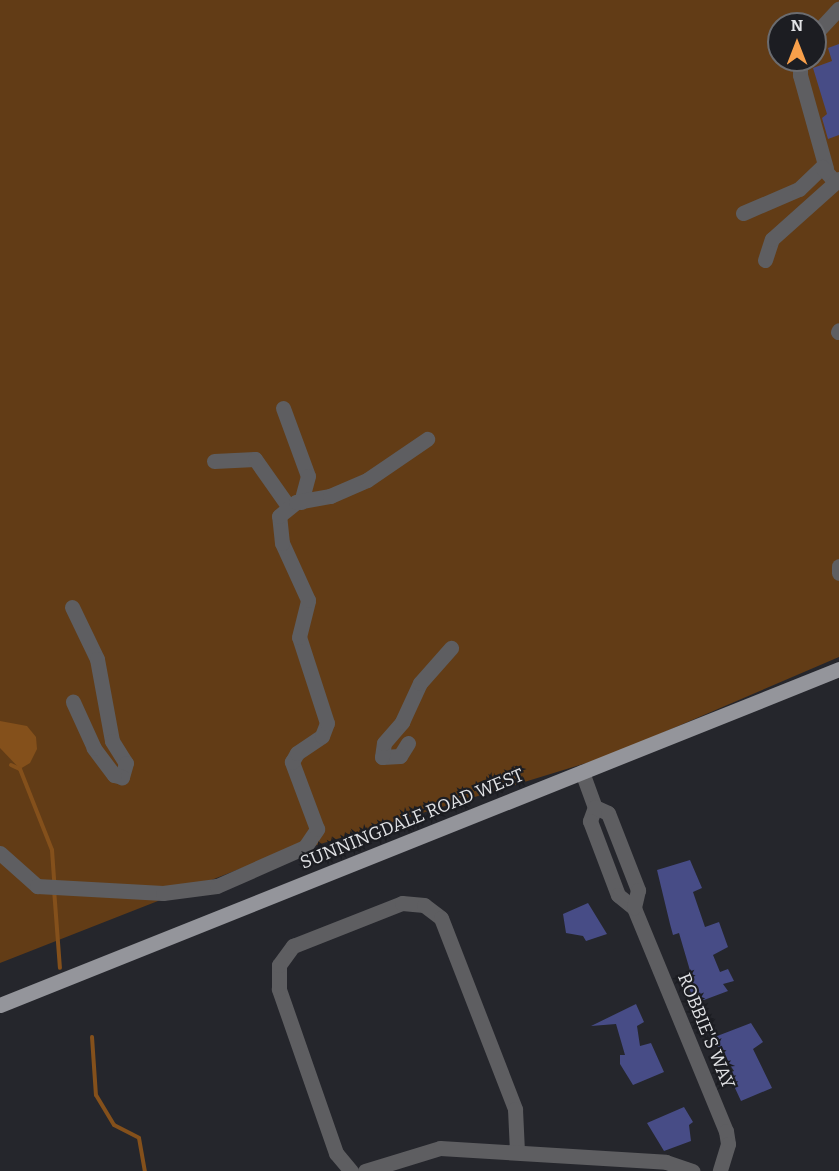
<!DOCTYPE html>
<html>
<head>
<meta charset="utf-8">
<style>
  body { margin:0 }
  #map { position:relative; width:839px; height:1171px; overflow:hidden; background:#25262c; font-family:Bitter,serif }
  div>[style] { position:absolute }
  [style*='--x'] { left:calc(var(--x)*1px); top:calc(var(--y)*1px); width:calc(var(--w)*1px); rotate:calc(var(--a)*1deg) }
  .green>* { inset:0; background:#623c16 }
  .water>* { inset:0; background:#84501b }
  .stream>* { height:4px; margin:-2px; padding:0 2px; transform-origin:2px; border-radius:2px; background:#84501b }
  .building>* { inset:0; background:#474c86 }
  .minor>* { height:15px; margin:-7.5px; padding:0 7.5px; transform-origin:7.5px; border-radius:7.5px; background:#5e5e61 }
  .major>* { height:15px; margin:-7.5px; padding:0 7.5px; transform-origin:7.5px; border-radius:7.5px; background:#94959b }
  span { translate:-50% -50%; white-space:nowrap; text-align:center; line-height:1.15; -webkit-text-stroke:4.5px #1c1d22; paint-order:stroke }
  .street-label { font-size:18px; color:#e1e2e5 }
  .north { position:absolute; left:767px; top:12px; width:60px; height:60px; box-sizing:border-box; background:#1c1d22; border:2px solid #6b6c70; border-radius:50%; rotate:0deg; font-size:16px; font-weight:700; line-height:24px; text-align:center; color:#e1e2e5 }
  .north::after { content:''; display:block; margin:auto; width:21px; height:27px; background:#f8a04b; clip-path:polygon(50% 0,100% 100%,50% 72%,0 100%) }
</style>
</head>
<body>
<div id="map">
  <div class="green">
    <div style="clip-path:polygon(evenodd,0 0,839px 0,839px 657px,606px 757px,242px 868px,0 963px,0 0,779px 24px,815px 24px,815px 60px,779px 60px,779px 24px)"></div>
  </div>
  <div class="water">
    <div style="clip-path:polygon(0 721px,27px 726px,36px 737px,37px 749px,30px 763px,20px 769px,0 748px)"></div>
  </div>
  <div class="stream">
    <div style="--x:11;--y:765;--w:10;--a:24"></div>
    <div style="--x:20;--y:769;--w:87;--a:68.4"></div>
    <div style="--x:52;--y:850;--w:32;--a:86"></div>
    <div style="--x:54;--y:889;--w:79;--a:85.7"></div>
    <div style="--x:92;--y:1037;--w:58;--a:86.1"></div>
    <div style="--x:96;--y:1095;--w:35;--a:59"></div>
    <div style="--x:114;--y:1125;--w:28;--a:27"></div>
    <div style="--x:139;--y:1138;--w:34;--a:80"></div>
  </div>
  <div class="building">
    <div style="clip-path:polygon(839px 44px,839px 135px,828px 139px,822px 118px,827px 114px,813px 68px,832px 61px,828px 48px)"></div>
    <div style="clip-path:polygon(690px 860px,702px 888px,693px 892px,705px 927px,719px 922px,728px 947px,713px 955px,720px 972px,728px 969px,734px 981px,723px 984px,728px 991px,704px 1000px,693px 998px,685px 977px,691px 974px,679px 933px,673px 935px,670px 924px,657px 870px)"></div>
    <div style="clip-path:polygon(588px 903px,607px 934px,586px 941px,583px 936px,566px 933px,563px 914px)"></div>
    <div style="clip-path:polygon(636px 1004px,644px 1022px,637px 1026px,640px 1046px,651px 1043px,664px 1072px,633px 1085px,620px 1064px,620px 1055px,625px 1055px,616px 1024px,591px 1026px)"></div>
    <div style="clip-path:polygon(751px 1023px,763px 1042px,753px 1049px,772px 1088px,741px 1101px,728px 1073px,734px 1071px,712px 1038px)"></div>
    <div style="clip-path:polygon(684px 1107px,693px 1122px,689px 1125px,691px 1141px,664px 1151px,647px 1123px)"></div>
  </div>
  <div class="minor">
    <div style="--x:815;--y:34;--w:35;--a:-47"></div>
    <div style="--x:800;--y:60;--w:15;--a:90"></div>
    <div style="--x:800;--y:75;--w:97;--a:74.4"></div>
    <div style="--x:743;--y:213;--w:61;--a:-23.2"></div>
    <div style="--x:799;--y:189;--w:32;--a:-44"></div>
    <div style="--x:822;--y:167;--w:18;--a:49"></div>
    <div style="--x:765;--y:260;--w:22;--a:-72"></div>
    <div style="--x:772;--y:239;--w:90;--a:-41.8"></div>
    <div style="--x:838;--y:332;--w:2;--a:-63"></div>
    <div style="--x:283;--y:408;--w:72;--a:69.8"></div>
    <div style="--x:308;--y:476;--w:27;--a:105"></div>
    <div style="--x:214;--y:461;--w:41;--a:-2.8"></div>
    <div style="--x:255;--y:459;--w:57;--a:54.9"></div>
    <div style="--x:839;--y:566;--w:7;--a:90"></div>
    <div style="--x:72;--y:607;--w:58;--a:64.3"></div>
    <div style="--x:97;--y:659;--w:83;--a:79.6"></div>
    <div style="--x:112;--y:741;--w:26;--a:58"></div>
    <div style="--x:126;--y:763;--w:15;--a:106"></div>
    <div style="--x:122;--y:777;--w:8;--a:-166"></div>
    <div style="--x:114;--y:775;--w:34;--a:-127"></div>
    <div style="--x:94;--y:748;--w:51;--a:-114.5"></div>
    <div style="--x:408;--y:743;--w:15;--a:122"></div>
    <div style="--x:400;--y:756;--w:18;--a:177"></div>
    <div style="--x:382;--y:757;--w:14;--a:-82"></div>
    <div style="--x:384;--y:743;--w:28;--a:-49"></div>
    <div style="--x:402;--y:722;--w:43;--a:-65.2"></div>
    <div style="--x:420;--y:683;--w:47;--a:-48.5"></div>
    <div style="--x:582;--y:772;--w:37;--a:70"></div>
    <div style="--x:595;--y:807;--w:15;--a:110"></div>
    <div style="--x:590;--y:821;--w:79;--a:69.3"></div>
    <div style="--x:618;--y:895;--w:21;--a:39"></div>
    <div style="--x:634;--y:908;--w:241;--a:67.6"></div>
    <div style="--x:726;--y:1131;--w:13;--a:81"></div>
    <div style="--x:728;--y:1144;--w:28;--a:107"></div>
    <div style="--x:595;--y:807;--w:14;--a:25"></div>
    <div style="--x:608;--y:813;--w:83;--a:68.7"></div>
    <div style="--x:638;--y:890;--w:18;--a:103"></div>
    <div style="--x:0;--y:853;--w:50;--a:41.7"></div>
    <div style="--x:37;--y:886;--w:126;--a:3.2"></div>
    <div style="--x:163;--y:893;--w:54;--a:-7.4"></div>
    <div style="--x:217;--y:886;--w:96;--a:-23.9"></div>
    <div style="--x:305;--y:847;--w:22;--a:-56"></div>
    <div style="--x:317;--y:829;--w:72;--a:-110.5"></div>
    <div style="--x:292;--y:762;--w:10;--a:-61"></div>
    <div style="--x:297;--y:753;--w:30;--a:-34"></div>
    <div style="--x:322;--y:736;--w:14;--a:-69"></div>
    <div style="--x:327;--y:723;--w:90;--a:-108"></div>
    <div style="--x:299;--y:637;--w:38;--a:-76"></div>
    <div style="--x:308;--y:600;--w:63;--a:-114.5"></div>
    <div style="--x:282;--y:543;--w:27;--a:-96"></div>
    <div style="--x:279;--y:516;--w:22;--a:-39"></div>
    <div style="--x:296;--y:502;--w:35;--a:-10"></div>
    <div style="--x:330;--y:496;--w:40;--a:-23.4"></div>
    <div style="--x:367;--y:480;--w:73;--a:-34.3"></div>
    <div style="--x:351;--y:1171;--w:23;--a:-130"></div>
    <div style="--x:336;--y:1153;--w:174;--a:-109.2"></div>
    <div style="--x:279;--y:989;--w:24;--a:-90"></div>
    <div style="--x:279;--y:965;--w:24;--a:-54"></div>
    <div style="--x:293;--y:946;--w:117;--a:-21.5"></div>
    <div style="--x:402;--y:903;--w:22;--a:5"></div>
    <div style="--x:424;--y:905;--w:21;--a:37"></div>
    <div style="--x:441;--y:918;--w:205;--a:68.8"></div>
    <div style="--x:515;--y:1109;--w:43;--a:87.3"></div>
    <div style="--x:365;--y:1171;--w:78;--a:-17"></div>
    <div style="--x:440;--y:1148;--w:226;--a:3.5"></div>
    <div style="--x:666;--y:1162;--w:28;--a:19"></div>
  </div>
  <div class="major">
    <div style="--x:0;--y:1005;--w:904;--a:-21.82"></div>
  </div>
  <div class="street-label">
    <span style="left:412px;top:819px;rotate:-22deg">SUNNINGDALE ROAD WEST</span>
    <span style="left:706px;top:1031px;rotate:68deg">ROBBIE'S WAY</span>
  </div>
  <div class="north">N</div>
</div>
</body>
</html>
